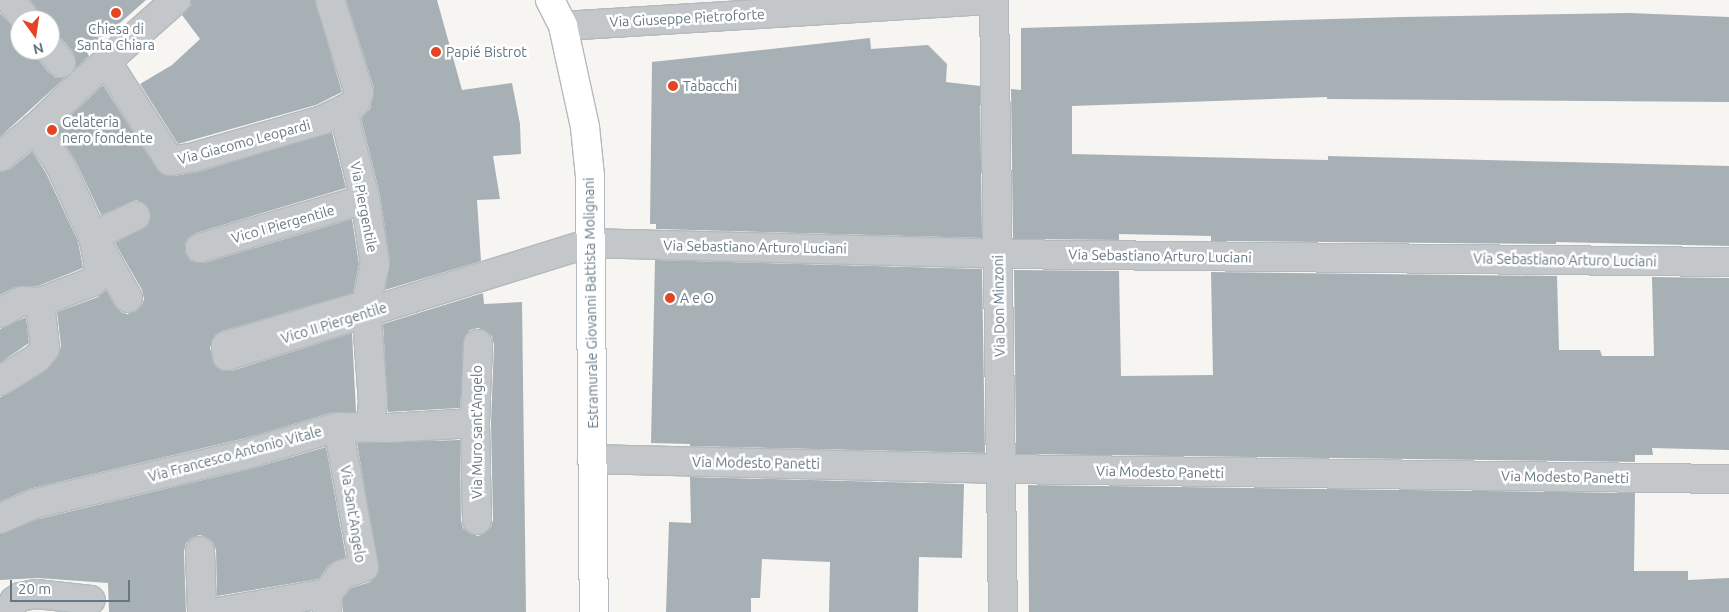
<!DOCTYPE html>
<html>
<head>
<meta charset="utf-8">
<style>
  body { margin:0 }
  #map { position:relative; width:1729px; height:612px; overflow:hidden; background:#f6f5f2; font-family:Ubuntu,sans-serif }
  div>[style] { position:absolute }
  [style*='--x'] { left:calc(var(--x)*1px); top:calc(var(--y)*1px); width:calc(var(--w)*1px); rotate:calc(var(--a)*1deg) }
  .building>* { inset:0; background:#a7b0b5 }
  .roads { filter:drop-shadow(1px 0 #b3b9bd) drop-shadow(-1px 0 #b3b9bd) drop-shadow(0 1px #b3b9bd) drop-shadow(0 -1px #b3b9bd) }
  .street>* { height:28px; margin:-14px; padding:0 14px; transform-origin:14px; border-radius:14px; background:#c3c7ca }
  .secondary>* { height:28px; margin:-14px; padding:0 14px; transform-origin:14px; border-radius:14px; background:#fff }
  .dots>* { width:14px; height:14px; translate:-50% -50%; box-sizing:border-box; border:2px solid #fff; border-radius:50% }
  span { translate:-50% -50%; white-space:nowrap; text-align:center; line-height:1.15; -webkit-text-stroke:5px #fff; paint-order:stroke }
  .street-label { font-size:14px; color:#647783 }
  .poi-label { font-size:14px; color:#647783 }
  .left { translate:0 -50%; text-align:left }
  .north { position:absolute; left:10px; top:10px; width:50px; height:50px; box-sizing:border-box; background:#fff; border:1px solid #c1c9cd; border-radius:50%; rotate:166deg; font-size:14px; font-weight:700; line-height:20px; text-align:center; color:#647783 }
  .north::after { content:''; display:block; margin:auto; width:18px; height:22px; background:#e54422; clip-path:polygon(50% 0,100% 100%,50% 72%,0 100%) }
  .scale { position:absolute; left:10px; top:580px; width:120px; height:22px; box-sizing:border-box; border:2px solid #647783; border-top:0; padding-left:6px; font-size:15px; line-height:18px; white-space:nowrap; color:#647783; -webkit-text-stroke:4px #fff; paint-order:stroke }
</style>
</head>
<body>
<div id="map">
  <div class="building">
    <div style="clip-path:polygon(30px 0,146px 0,87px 52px,89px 56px,76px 68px,76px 60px,73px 53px,62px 39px,50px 34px,50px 20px,41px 20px,38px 11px)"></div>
    <div style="clip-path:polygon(191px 0,315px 0,342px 92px,316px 105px,178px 144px,140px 84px,172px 65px,200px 39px,182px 15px,191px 5px)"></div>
    <div style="clip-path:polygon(346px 0,437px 0,462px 90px,512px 83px,520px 124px,521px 154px,493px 156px,500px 199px,477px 200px,481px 261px,385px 290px,390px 262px,380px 195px,361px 118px,370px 109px,374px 89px)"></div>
    <div style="clip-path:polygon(0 13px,20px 34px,20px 50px,35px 50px,38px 59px,49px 73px,56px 78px,65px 78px,0 137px)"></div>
    <div style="clip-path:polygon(1629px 13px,1729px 17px,1729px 102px,1327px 99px,1327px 97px,1072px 106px,1072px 154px,1328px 160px,1328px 156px,1729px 166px,1729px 246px,1556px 242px,1556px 244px,1211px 241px,1211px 236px,1119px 234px,1119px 240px,1013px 239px,1011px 89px,1021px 90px,1021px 28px,1402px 17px)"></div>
    <div style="clip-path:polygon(870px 38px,871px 49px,928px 45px,947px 64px,946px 82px,980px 86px,982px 238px,656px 229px,656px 224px,650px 224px,652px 62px)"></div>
    <div style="clip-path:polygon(103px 85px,157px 169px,164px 175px,173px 176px,198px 172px,332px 132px,346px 188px,196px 233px,188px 238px,185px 244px,185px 252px,190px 260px,197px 263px,204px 263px,352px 219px,359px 264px,353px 293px,222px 331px,215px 335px,210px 348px,215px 366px,223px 371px,231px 371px,352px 333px,356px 412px,334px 412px,246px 438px,29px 489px,0 502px,0 397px,8px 394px,45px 371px,57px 358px,61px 346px,57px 312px,98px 297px,106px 290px,115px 306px,121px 312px,127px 314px,136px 311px,142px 305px,144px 299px,142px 290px,115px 243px,148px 225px,150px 218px,149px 209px,143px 203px,136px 200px,101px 215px,74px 158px,55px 130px)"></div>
    <div style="clip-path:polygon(32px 151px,46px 173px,78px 241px,83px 268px,38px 286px,15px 287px,0 295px,0 172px,10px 169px)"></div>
    <div style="clip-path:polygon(655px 260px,982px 269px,985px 453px,690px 446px,690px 444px,651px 443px)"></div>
    <div style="clip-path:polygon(1014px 270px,1119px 271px,1121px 376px,1213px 375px,1211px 272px,1557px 276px,1559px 350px,1600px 350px,1602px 356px,1654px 356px,1652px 277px,1729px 278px,1729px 450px,1652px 448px,1653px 455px,1635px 455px,1635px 462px,1016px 454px)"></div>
    <div style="clip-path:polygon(483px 293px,484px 304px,522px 302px,526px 612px,343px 612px,343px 598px,351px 588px,370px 582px,379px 571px,357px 443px,460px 440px,461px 520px,463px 528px,469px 533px,478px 536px,485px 533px,491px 527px,493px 520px,491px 423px,494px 345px,492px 336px,486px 331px,478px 328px,470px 330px,465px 336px,460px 408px,388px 412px,383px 324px)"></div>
    <div style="clip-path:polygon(26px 317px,29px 343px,0 363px,0 329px)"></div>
    <div style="clip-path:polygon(326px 447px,346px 557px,329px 565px,319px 579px,217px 596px,216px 550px,213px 542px,208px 538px,200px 535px,191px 538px,186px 543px,184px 551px,186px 612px,109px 612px,108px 583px,38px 578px,0 580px,0 534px,38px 519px,254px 468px)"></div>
    <div style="clip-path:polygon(690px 477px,964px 484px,962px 558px,919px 557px,918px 612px,829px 612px,830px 562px,762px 559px,760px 598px,751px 598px,751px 612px,666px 612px,669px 522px,691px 523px)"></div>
    <div style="clip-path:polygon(1028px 485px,1635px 493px,1634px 571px,1688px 571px,1688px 580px,1729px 578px,1729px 612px,1029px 612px)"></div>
  </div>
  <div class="roads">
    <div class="street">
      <div style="--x:10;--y:0;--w:26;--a:51"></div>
      <div style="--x:330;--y:0;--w:97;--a:72.7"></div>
      <div style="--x:359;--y:93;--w:11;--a:112"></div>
      <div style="--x:355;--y:103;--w:14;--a:150"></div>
      <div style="--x:343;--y:110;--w:92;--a:76.1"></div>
      <div style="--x:365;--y:199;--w:66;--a:81.3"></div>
      <div style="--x:375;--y:264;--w:42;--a:102.4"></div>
      <div style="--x:366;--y:305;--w:98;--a:85.9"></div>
      <div style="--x:373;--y:403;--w:24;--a:97"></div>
      <div style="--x:994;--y:0;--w:612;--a:89.16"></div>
      <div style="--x:563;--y:26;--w:428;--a:-3.5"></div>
      <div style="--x:50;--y:49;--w:18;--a:52"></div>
      <div style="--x:107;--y:62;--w:117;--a:57.5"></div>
      <div style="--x:170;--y:161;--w:24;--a:-9"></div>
      <div style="--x:194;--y:157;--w:133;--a:-16.1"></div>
      <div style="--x:322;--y:120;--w:23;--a:-25"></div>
      <div style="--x:0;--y:157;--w:45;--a:-39.6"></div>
      <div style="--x:35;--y:128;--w:64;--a:-43.7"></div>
      <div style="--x:81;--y:84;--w:127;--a:-41.5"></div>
      <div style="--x:200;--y:248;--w:172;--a:-16.5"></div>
      <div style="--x:128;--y:298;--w:71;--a:-119.4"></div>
      <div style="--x:93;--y:236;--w:47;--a:-25.5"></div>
      <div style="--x:366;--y:305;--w:146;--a:163.7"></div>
      <div style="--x:226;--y:346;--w:10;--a:84"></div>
      <div style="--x:227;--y:356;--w:380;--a:-17.3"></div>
      <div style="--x:590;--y:243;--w:408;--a:1.5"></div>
      <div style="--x:998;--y:254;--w:731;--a:0.63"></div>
      <div style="--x:0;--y:313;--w:25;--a:-29"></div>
      <div style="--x:22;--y:301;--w:18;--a:3"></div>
      <div style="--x:0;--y:381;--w:44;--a:-31.9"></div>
      <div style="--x:37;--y:358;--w:13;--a:-51"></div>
      <div style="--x:45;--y:348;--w:46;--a:-96.2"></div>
      <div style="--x:40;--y:302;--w:56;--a:-21"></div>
      <div style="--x:92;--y:282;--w:13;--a:-51"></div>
      <div style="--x:100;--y:272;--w:37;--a:-101"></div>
      <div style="--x:93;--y:236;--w:78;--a:-114.9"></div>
      <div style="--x:60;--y:165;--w:45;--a:-124"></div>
      <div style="--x:592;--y:459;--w:409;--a:1.4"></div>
      <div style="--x:1001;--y:469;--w:728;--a:0.79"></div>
      <div style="--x:0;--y:519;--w:36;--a:-24"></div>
      <div style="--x:33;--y:504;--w:223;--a:-13.2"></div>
      <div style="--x:250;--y:453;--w:92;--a:-16.5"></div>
      <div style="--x:338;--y:427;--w:50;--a:1.1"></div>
      <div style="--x:388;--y:428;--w:87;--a:-3.3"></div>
      <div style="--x:477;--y:520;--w:97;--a:-91.2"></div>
      <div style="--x:475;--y:423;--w:79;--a:-87.8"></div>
      <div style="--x:200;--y:551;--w:61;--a:88.1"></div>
      <div style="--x:10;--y:612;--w:12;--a:-70"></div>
      <div style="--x:14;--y:601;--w:7;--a:-34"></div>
      <div style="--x:20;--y:597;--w:16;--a:-11"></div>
      <div style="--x:36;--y:594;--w:55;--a:6.2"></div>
      <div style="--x:218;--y:612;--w:112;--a:-9.8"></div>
      <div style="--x:327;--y:612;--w:19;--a:-87"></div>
      <div style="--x:328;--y:593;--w:22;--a:-54"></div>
      <div style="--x:341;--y:575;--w:24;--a:-19"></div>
      <div style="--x:364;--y:567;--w:142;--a:-100.5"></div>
    </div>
    <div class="secondary">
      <div style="--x:550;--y:0;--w:29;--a:63"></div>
      <div style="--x:563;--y:26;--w:103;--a:77.7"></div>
      <div style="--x:585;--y:127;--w:49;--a:84.2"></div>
      <div style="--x:590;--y:176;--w:436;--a:89.5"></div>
    </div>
  </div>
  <div class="dots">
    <div style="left:116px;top:13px;background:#e54422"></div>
    <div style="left:436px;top:52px;background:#e54422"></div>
    <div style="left:673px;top:86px;background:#e54422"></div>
    <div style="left:52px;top:130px;background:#e54422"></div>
    <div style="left:670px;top:298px;background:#e54422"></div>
  </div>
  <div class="street-label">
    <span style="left:687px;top:18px;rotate:-3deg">Via Giuseppe Pietroforte</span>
    <span style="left:244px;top:142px;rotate:-15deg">Via Giacomo Leopardi</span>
    <span style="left:364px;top:207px;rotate:79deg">Via Piergentile</span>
    <span style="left:283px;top:224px;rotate:-16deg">Vico I Piergentile</span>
    <span style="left:755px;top:247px;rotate:1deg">Via Sebastiano Arturo Luciani</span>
    <span style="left:1160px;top:256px;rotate:1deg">Via Sebastiano Arturo Luciani</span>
    <span style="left:1565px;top:260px;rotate:1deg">Via Sebastiano Arturo Luciani</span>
    <span style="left:591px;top:303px;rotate:-91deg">Estramurale Giovanni Battista Molignani</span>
    <span style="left:999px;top:306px;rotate:-91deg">Via Don Minzoni</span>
    <span style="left:334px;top:323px;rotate:-17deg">Vico II Piergentile</span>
    <span style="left:477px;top:432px;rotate:-90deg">Via Muro sant'Angelo</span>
    <span style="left:235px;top:454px;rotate:-15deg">Via Francesco Antonio Vitale</span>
    <span style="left:756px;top:463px;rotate:1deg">Via Modesto Panetti</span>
    <span style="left:1160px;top:472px;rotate:1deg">Via Modesto Panetti</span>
    <span style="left:1565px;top:477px;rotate:1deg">Via Modesto Panetti</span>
    <span style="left:353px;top:514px;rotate:81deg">Via Sant'Angelo</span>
  </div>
  <div class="poi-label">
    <span style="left:116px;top:37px">Chiesa di<br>Santa Chiara</span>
    <span class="left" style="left:446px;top:52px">Papié Bistrot</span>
    <span class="left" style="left:683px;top:86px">Tabacchi</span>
    <span class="left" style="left:62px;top:130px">Gelateria<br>nero fondente</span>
    <span class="left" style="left:680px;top:298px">A e O</span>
  </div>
  <div class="north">N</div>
  <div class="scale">20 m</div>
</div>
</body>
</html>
